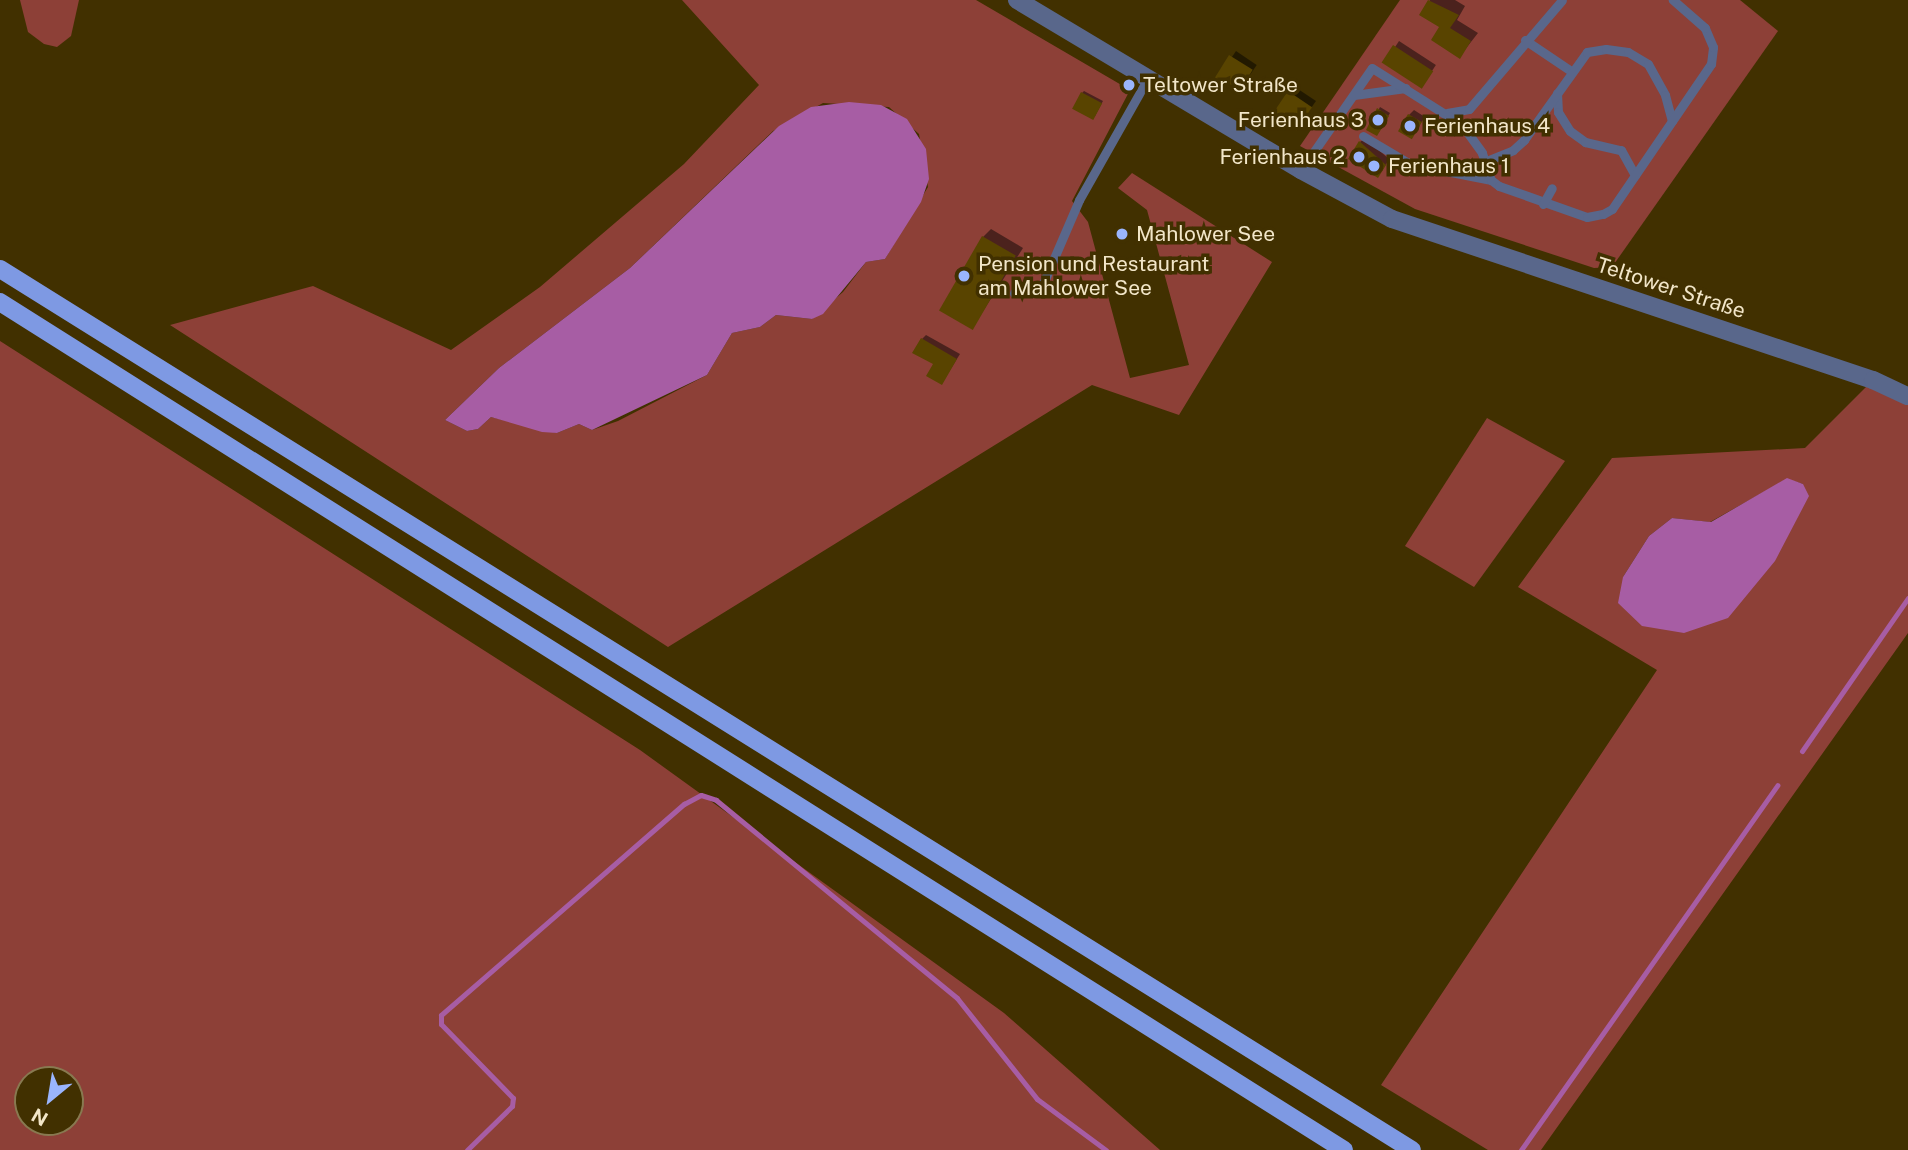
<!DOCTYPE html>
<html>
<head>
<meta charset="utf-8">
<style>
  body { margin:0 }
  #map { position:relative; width:1908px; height:1150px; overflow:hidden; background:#413000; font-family:"Public Sans",sans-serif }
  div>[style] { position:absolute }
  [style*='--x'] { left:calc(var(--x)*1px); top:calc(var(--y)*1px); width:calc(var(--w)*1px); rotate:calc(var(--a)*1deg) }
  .green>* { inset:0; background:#8d4037 }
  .water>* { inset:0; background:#a75da4 }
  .shadow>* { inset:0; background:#0007; transform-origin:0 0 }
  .stream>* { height:5px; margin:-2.5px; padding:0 2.5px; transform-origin:2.5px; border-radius:2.5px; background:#a75da4 }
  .building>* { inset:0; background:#594400; transform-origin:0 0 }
  .service>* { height:9px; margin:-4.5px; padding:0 4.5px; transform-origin:4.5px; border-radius:4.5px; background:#59678b }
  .minor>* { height:18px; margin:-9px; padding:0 9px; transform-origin:9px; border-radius:9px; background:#59678b }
  .primary>* { height:18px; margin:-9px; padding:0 9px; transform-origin:9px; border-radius:9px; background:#7e99e3 }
  .dots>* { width:19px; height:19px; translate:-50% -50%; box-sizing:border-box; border:4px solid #413000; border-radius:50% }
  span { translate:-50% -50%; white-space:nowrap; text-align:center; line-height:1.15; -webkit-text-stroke:7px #413000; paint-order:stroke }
  .poi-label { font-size:21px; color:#f2e6c8 }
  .left { translate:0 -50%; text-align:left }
  .right { translate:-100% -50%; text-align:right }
  .street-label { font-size:21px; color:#f2e6c8 }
  .north { position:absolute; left:14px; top:1066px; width:70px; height:70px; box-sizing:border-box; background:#413000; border:2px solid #887950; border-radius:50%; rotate:210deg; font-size:19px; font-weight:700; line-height:28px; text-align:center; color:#f2e6c8 }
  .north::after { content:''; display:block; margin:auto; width:24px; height:32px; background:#9ab5fd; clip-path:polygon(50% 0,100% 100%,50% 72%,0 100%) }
</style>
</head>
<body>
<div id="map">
  <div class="green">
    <div style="clip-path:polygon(20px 0,79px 0,71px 36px,57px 47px,44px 44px,28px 32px)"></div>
    <div style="clip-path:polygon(evenodd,682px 0,976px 0,1130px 90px,1072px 201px,1088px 222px,1130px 378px,1189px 365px,1147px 210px,1118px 188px,1132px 173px,1272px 262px,1179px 415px,1092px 385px,668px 647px,170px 325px,313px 286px,451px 350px,540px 287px,684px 164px,759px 85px,682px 0,823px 103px,889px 107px,919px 134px,928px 187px,885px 259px,866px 262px,843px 292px,812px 319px,776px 315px,760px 327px,732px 333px,707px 375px,618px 421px,592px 430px,579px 424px,557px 433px,491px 417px,478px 429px,467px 431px,445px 420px,499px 368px,630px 268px,773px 131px,823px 103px)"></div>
    <div style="clip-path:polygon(1400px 0,1740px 0,1778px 31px,1612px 267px,1594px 268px,1415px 209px,1300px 146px)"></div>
    <div style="clip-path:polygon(evenodd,0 341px,640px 750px,1004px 1013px,1160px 1150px,0 1150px,0 341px,28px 1080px,70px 1080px,70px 1122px,28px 1122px,28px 1080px)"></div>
    <div style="clip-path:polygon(evenodd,1873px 380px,1908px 396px,1908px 633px,1541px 1150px,1488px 1150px,1381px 1085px,1657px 670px,1518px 587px,1612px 458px,1805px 448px,1873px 380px,1787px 479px,1803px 484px,1623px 577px,1649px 536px,1672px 518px,1710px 522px,1787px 479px)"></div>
    <div style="clip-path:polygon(1487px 418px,1565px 461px,1474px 587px,1405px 546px)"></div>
  </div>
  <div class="water">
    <div style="clip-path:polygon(849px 102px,881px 105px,907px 119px,926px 149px,929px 179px,921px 202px,885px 259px,866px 262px,823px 314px,812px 319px,776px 315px,760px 327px,732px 333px,707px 375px,592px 430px,579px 424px,557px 433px,542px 432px,491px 417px,478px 429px,467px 431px,445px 420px,499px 368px,630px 268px,779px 126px,811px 107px)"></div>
    <div style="clip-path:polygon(1787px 478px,1803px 484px,1809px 496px,1775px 561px,1728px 618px,1684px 633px,1642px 626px,1618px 603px,1623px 577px,1649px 536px,1672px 518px,1711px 522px)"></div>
  </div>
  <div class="shadow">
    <div style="clip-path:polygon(1430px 0,1455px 0,1465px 6px,1457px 20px,1478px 33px,1460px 56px,1441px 27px,1421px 14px)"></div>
    <div style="left:1399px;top:41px;width:44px;height:18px;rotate:33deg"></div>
    <div style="left:1236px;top:51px;width:25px;height:32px;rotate:34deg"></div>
    <div style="clip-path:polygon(1295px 87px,1316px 101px,1297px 128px,1290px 92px)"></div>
    <div style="clip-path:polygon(1084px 91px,1103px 101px,1095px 116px,1082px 93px)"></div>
    <div style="clip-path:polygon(1380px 107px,1390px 113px,1379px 132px,1379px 109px)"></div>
    <div style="clip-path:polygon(1414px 110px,1425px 117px,1411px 137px,1409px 115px)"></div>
    <div style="clip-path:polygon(1365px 138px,1389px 159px,1382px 171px,1360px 142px)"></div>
    <div style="clip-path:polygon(991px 229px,1023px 248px,973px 327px,983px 237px)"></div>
    <div style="clip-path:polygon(926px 335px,960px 354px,942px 383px,922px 339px)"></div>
  </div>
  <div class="stream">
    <div style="--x:1802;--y:751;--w:186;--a:-55.3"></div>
    <div style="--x:467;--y:1150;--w:63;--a:-44.4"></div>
    <div style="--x:512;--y:1106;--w:8;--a:-83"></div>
    <div style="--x:513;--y:1098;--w:103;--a:-134.2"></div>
    <div style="--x:441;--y:1024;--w:9;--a:-90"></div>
    <div style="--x:441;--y:1015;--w:322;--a:-41"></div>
    <div style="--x:684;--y:804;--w:19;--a:-28"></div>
    <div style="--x:701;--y:795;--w:16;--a:18"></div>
    <div style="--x:716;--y:800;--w:312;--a:39.4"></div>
    <div style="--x:957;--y:998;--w:129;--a:51.6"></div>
    <div style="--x:1037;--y:1099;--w:86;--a:36.5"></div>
    <div style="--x:1521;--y:1150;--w:446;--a:-54.9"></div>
  </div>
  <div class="building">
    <div style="clip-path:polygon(1428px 0,1459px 15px,1450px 28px,1471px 41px,1460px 59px,1431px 40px,1439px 27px,1419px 15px)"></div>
    <div style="left:1393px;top:45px;width:48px;height:21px;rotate:33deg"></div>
    <div style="left:1229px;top:55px;width:28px;height:27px;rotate:32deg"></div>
    <div style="left:1288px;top:91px;width:29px;height:28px;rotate:34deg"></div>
    <div style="left:1081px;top:92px;width:24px;height:19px;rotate:28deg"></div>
    <div style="clip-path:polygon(1377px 108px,1389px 116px,1377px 136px,1366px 130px)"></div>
    <div style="left:1408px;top:114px;width:16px;height:20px;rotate:30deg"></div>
    <div style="clip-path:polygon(1359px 141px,1386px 165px,1378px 178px,1348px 159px)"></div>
    <div style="left:982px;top:236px;width:39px;height:86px;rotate:30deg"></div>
    <div style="clip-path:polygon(921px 338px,957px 359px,942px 385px,926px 376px,933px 364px,912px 353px)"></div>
  </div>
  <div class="service">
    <div style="--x:1525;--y:40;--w:55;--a:34"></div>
    <div style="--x:1557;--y:93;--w:19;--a:87"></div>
    <div style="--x:1558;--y:112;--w:22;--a:58"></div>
    <div style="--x:1570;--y:131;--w:19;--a:36"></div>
    <div style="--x:1585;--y:142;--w:37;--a:13"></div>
    <div style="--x:1621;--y:150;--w:29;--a:61"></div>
    <div style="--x:1354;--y:95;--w:52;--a:-7.7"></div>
    <div style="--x:1447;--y:113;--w:22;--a:-10"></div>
    <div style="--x:1469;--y:109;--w:143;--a:-49.5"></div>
    <div style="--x:1363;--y:136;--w:55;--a:30.8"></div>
    <div style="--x:1410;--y:164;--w:83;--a:11.2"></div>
    <div style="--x:1484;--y:162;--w:31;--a:-22"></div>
    <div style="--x:1513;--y:150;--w:15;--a:-42"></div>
    <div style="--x:1524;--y:140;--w:108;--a:-54.4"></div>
    <div style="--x:1587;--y:52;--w:19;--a:-9"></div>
    <div style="--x:1606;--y:49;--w:22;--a:8"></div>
    <div style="--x:1628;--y:52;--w:23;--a:31"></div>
    <div style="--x:1648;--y:64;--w:35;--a:61"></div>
    <div style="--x:1665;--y:95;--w:27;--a:75"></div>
    <div style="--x:1301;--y:170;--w:124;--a:-55.2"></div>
    <div style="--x:1372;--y:68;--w:107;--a:32.3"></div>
    <div style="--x:1462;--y:125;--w:34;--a:54"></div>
    <div style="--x:1482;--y:153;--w:28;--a:72"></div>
    <div style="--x:1491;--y:180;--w:10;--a:37"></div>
    <div style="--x:1499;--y:186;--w:93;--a:19.4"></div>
    <div style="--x:1587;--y:217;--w:16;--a:-11"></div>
    <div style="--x:1603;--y:214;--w:10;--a:-29"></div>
    <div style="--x:1612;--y:209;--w:176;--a:-55.7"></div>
    <div style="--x:1711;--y:64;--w:17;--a:-83"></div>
    <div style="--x:1713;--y:47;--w:21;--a:-113"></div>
    <div style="--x:1705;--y:28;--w:43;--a:-138.8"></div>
    <div style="--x:1543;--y:204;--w:18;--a:-61"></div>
    <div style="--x:1014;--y:293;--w:25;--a:0"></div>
    <div style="--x:1039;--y:293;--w:101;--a:-66.7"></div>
    <div style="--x:1079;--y:200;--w:140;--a:-60.5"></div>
  </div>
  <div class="minor">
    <div style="--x:1017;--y:0;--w:331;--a:30.9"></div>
    <div style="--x:1301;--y:170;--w:103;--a:28.3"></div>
    <div style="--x:1392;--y:219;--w:507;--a:18.51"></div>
    <div style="--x:1873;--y:380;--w:38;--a:25"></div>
  </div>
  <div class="primary">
    <div style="--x:0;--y:269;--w:1664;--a:31.96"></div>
    <div style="--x:0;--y:302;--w:1589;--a:32.25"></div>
  </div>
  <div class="dots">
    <div style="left:1129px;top:85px;background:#9ab5fd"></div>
    <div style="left:1378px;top:120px;background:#9ab5fd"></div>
    <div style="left:1410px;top:126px;background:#9ab5fd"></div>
    <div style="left:1359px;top:157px;background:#9ab5fd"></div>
    <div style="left:1374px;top:166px;background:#9ab5fd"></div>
    <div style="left:1122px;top:234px;background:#9ab5fd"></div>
    <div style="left:964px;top:276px;background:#9ab5fd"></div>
  </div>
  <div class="poi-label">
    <span class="left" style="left:1143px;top:85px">Teltower Straße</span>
    <span class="right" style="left:1364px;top:120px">Ferienhaus 3</span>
    <span class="left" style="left:1424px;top:126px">Ferienhaus 4</span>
    <span class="right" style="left:1345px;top:157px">Ferienhaus 2</span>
    <span class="left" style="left:1388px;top:166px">Ferienhaus 1</span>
    <span class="left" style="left:1136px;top:234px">Mahlower See</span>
    <span class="left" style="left:978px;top:276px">Pension und Restaurant<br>am Mahlower See</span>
  </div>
  <div class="street-label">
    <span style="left:1671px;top:288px;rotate:18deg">Teltower Straße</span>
  </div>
  <div class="north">N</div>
</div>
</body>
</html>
